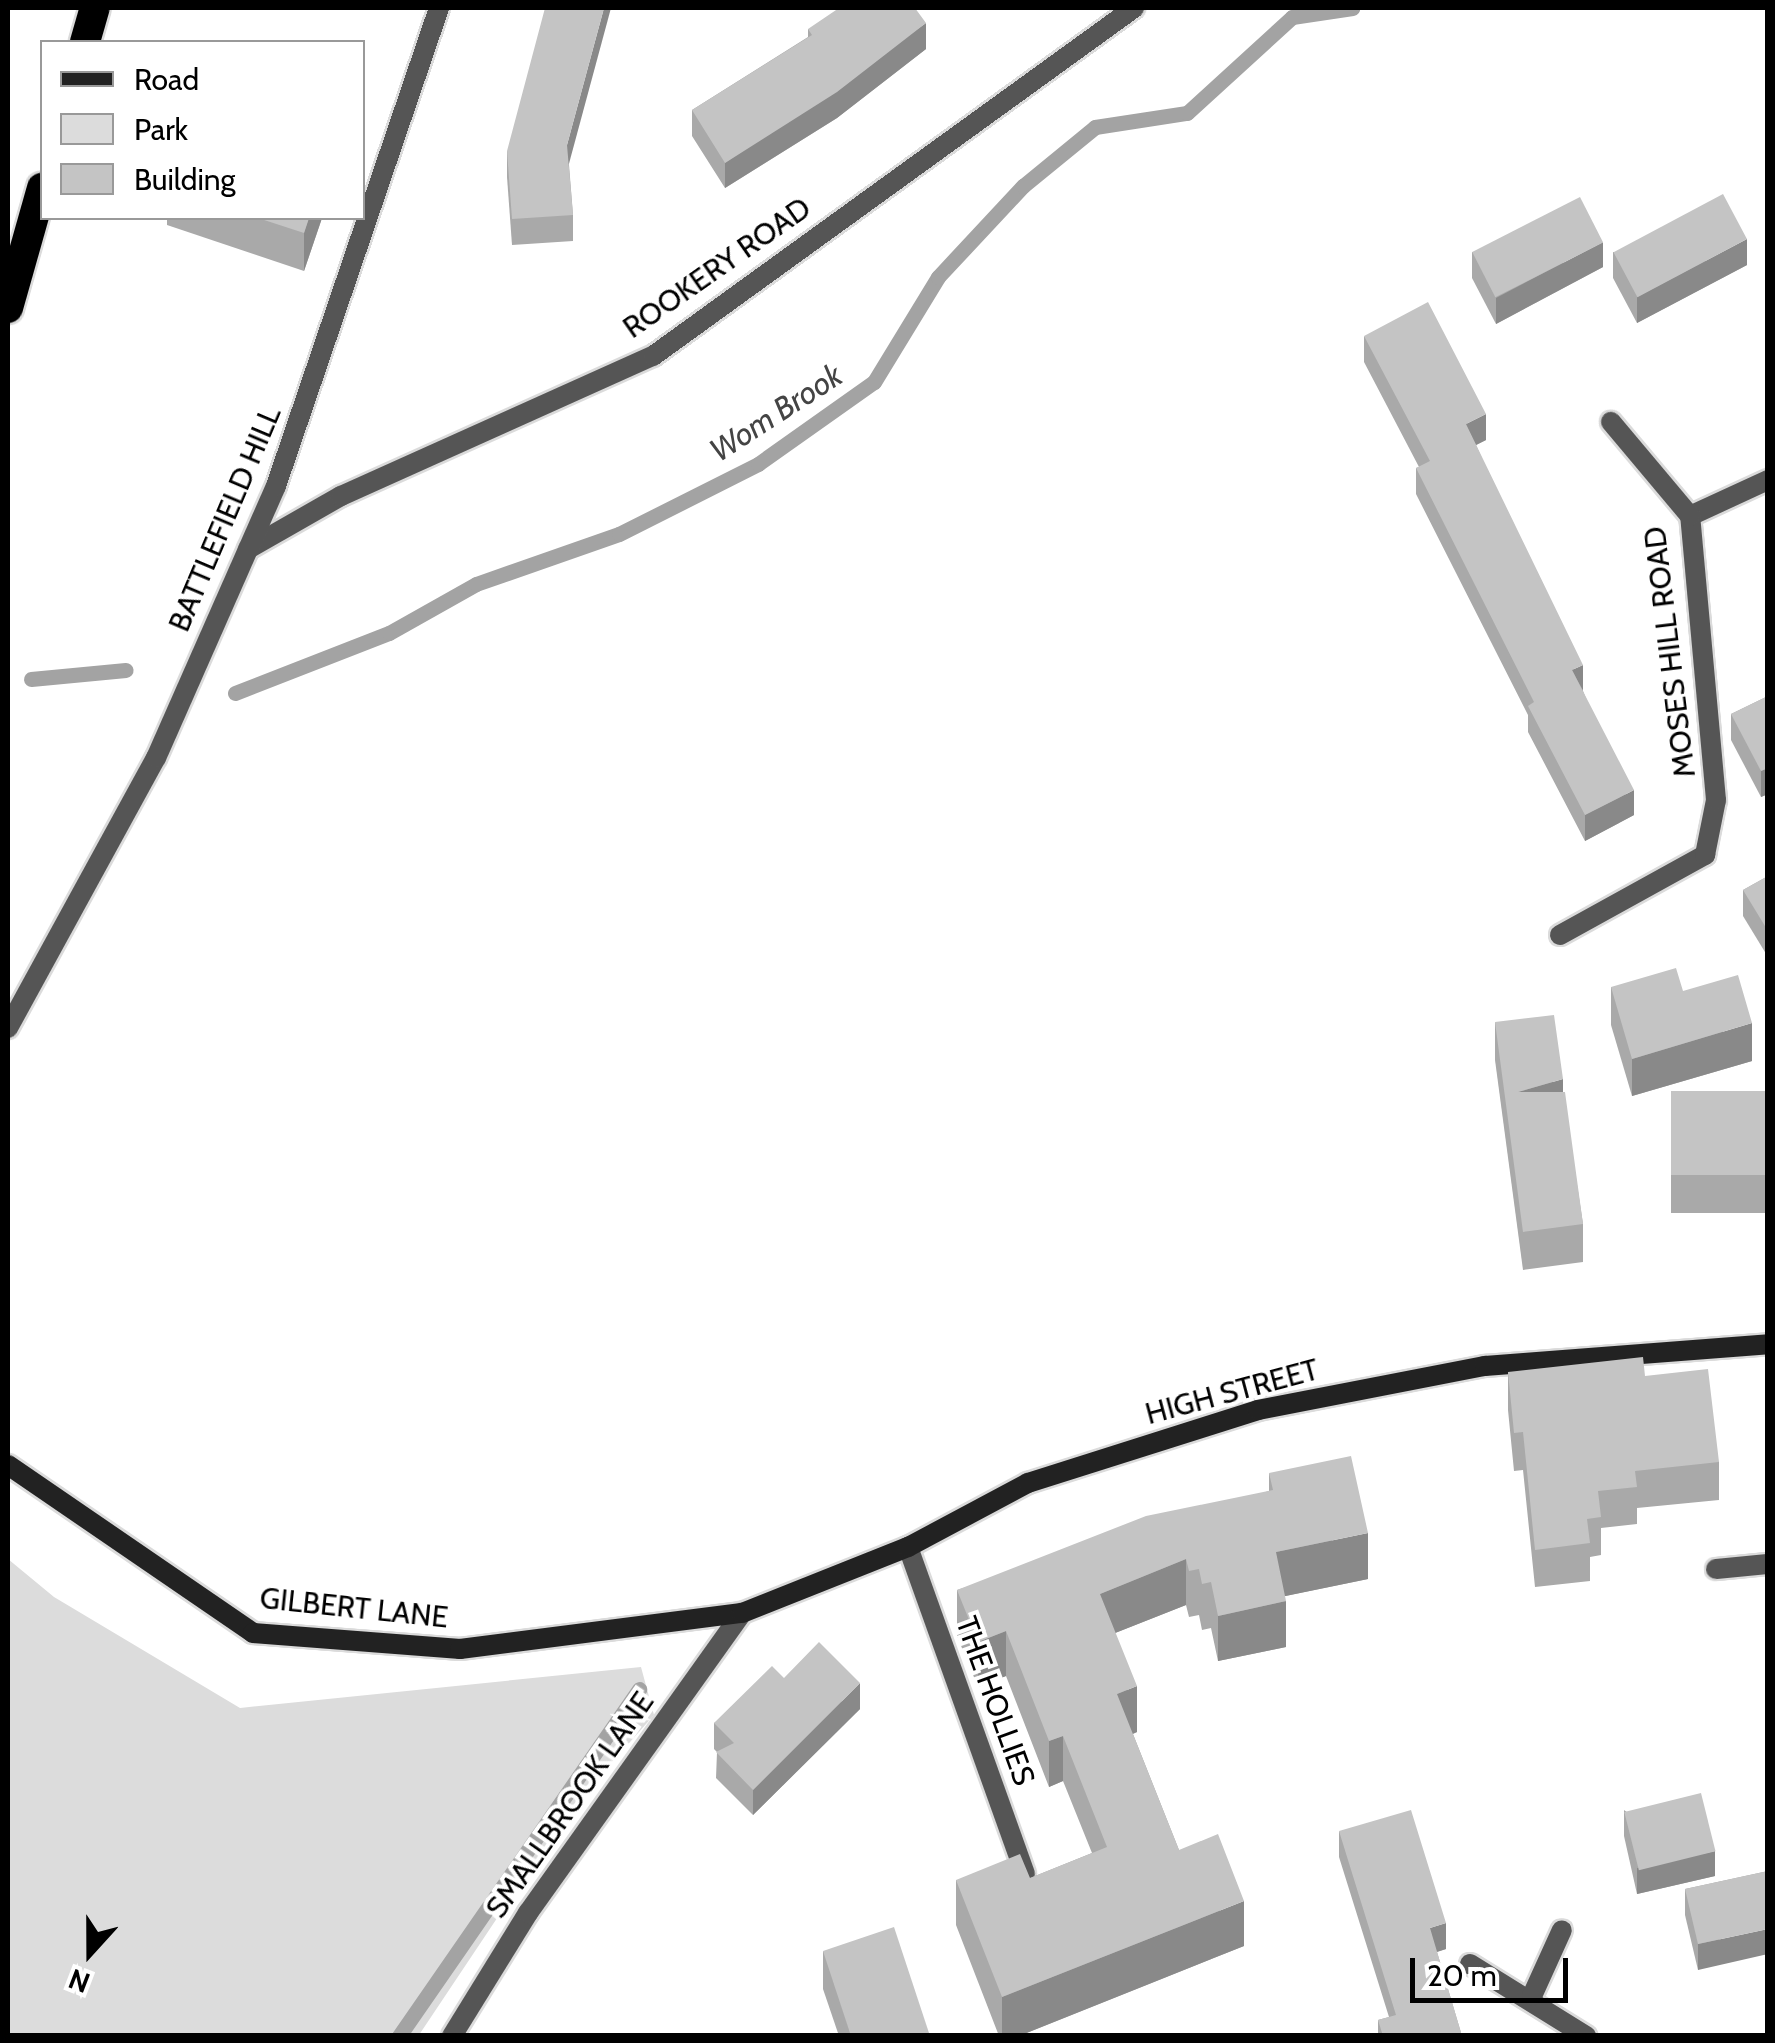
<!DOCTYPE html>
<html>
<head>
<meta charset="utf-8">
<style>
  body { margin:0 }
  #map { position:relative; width:1775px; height:2043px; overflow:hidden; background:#fff; font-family:Cabin,sans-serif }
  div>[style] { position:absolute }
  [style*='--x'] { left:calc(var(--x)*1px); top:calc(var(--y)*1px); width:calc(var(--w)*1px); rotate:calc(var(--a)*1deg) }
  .green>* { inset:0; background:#dcdcdc }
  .stream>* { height:15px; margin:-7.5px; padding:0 7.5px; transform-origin:7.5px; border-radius:7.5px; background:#a3a3a3 }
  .roads { filter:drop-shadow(2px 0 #dbdbdb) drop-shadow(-2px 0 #dbdbdb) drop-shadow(0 2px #dbdbdb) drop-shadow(0 -2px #dbdbdb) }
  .lane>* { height:20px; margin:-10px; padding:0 10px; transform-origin:10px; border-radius:10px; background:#555 }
  .street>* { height:20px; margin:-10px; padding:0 10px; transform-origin:10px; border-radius:10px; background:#555 }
  .secondary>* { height:20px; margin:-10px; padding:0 10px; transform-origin:10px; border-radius:10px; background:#222 }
  .highway>* { height:30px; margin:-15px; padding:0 15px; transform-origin:15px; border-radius:15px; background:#000 }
  .wall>* { inset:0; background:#a9a9a9; transform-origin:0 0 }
  .shaded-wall>* { inset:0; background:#898989 }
  .building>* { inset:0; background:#c4c4c4; transform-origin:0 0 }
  span { translate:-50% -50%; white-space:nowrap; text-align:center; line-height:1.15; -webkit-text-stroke:8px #fff; paint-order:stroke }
  .street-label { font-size:30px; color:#000 }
  .water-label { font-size:32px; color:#444; font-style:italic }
  .frame { position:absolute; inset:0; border:10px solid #000; pointer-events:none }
  .legend { position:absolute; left:40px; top:40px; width:325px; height:180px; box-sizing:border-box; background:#fff; border:2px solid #999; margin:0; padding:12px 18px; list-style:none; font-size:30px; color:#000 }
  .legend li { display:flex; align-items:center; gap:20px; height:50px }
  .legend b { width:50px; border:2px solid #999 }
  .north { position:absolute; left:40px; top:1903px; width:100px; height:100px; -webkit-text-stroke:8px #fff; paint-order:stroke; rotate:201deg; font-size:28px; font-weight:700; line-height:40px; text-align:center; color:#000 }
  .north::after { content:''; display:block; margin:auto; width:35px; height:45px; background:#000; clip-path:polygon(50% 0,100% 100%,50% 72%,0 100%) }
  .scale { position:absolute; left:1410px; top:1958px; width:158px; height:45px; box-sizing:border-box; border:5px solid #000; border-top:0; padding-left:12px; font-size:30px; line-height:35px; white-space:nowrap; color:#000; -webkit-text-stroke:8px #fff; paint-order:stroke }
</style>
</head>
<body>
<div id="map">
  <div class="green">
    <div style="clip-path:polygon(8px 1559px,54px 1597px,240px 1708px,641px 1667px,654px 1715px,568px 1812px,419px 2035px,8px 2035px)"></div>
  </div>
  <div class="stream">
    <div style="--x:31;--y:679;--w:95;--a:-5.4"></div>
    <div style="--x:235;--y:693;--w:165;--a:-21.3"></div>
    <div style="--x:389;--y:633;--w:100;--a:-29.4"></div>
    <div style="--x:476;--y:584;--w:151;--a:-19.3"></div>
    <div style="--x:619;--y:534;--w:156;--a:-26.7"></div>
    <div style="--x:758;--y:464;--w:142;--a:-35.3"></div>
    <div style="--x:874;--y:382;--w:123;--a:-58.6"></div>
    <div style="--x:938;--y:277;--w:125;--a:-47"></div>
    <div style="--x:1023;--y:186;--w:93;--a:-39.3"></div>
    <div style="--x:1095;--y:127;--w:93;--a:-8.7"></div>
    <div style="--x:1187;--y:113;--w:142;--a:-42.4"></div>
    <div style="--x:1292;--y:17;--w:61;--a:-8.5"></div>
    <div style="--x:399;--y:2036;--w:422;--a:-55.3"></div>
  </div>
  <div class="roads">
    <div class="lane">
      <div style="--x:1716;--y:1569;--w:52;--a:-5.5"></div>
    </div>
    <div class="street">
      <div style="--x:1690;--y:516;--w:86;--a:-24.8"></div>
      <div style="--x:248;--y:549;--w:107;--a:-29.7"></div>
      <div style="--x:341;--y:496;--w:342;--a:-24.2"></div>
      <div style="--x:653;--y:356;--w:594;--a:-35.89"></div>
      <div style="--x:1560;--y:935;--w:166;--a:-28.9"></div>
      <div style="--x:1705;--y:855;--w:56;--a:-78.7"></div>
      <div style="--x:1716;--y:800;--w:285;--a:-95.2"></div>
      <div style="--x:1690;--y:516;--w:123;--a:-130"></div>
      <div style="--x:8;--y:1028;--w:308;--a:-61.3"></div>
      <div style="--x:156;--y:758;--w:297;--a:-66.2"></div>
      <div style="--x:276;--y:486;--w:505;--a:-71.17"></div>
      <div style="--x:908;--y:1547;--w:347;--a:70.3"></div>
      <div style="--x:1470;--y:1964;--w:137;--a:31.8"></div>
      <div style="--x:1532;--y:1996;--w:72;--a:-65.6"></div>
      <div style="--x:452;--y:2036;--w:145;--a:-58.3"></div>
      <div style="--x:528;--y:1913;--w:369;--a:-54.5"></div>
    </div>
    <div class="secondary">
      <div style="--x:8;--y:1465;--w:297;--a:34.4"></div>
      <div style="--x:253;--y:1633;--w:208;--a:4.4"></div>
      <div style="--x:460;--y:1649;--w:284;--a:-7.3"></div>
      <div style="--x:742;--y:1613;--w:179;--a:-21.7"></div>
      <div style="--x:908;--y:1547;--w:136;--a:-28.1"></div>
      <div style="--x:1028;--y:1483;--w:241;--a:-17.6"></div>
      <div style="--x:1258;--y:1410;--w:231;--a:-11"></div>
      <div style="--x:1485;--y:1366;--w:284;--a:-4.4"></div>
    </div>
    <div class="highway">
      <div style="--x:85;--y:42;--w:35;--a:-74"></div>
      <div style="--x:8;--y:308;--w:125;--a:-74.2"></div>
    </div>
  </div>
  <div class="wall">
    <div style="clip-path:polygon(808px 29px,926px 49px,837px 118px,725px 188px,692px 136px,692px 110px,808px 37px)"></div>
    <div style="clip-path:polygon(507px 151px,569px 165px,573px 215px,573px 241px,512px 245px,507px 177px)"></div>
    <div style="clip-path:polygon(167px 218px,322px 218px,304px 271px,167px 225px)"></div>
    <div style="clip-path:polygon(1472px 252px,1603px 267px,1496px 324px,1472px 278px)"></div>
    <div style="clip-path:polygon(1613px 252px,1747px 265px,1637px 323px,1613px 278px)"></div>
    <div style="clip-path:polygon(1364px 336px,1486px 440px,1476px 445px,1583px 691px,1634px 815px,1585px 841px,1528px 732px,1528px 715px,1416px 494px,1416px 468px,1419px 467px,1364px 362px)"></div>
    <div style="clip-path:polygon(1768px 696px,1768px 794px,1761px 797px,1731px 740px,1731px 714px)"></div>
    <div style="clip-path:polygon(1768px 876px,1768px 957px,1743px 916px,1743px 890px)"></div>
    <div style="clip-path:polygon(1611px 987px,1683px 991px,1752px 1061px,1632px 1096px,1611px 1025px)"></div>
    <div style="clip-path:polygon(1495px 1022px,1563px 1092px,1583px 1224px,1583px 1262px,1523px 1270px,1495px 1060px)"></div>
    <div style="left:1671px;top:1091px;width:97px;height:122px"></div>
    <div style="clip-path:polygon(1508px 1372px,1645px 1376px,1719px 1462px,1719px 1500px,1637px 1508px,1637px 1524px,1601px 1528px,1601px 1555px,1590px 1557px,1590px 1581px,1535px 1587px,1523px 1470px,1514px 1471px,1508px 1410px)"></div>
    <div style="clip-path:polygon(1269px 1473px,1368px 1579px,1285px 1596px,1286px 1647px,1218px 1661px,1211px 1628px,1202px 1630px,1199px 1615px,1189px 1617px,1186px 1605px,1115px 1633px,1137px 1732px,1133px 1734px,1179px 1850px,1244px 1946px,1019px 2036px,999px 2036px,956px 1925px,956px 1880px,1030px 1878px,1092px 1853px,1063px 1781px,1049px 1787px,1006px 1676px,978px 1687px,957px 1636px,957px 1590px,1269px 1491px)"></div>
    <div style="clip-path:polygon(784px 1678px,860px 1709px,753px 1815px,716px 1778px,717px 1752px,714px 1749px,714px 1723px)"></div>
    <div style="clip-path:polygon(1624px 1810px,1715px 1876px,1637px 1894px,1624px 1836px)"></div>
    <div style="clip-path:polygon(1339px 1831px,1446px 1949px,1437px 1952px,1462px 2036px,1378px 2036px,1378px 2020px,1389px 2017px,1339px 1857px)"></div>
    <div style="clip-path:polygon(1768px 1871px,1698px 1970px,1685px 1915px,1685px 1889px)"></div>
    <div style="clip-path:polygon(823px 1951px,930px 2036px,839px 2036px,823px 1989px)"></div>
  </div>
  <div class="shaded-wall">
    <div style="clip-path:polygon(604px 8px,611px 8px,567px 171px,567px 145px)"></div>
    <div style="clip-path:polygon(926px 23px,926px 49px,837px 118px,725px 188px,725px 163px)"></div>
    <div style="clip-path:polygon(309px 218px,322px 218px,304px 271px,304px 233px)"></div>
    <div style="clip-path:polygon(1747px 239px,1747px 265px,1637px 323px,1637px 297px)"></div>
    <div style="clip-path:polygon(1603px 242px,1603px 267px,1496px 324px,1496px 298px)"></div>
    <div style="clip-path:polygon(1486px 414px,1486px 440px,1466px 450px,1466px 424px)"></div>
    <div style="clip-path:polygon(1583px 665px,1583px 691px,1572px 670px)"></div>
    <div style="clip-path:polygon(1768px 768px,1768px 794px,1761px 797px,1761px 771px)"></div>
    <div style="clip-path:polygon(1634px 790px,1634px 815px,1585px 841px,1585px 815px)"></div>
    <div style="clip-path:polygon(1752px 1023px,1752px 1061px,1632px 1096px,1632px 1059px)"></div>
    <div style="clip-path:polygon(1563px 1079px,1563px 1116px,1518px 1092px)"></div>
    <div style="clip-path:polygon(1368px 1533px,1368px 1579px,1276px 1598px,1276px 1552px)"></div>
    <div style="clip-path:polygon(1186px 1559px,1186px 1605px,1100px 1639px,1100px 1594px)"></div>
    <div style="clip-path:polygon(1286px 1601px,1286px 1647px,1218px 1661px,1218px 1616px)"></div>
    <div style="clip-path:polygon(1006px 1631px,1006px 1676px,978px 1687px,978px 1642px)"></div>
    <div style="clip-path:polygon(860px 1683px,860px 1709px,753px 1815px,753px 1790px)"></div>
    <div style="clip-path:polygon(1137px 1686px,1137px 1732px,1117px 1740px,1117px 1694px)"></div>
    <div style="clip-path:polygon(1063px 1736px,1063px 1781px,1049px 1787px,1049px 1741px)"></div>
    <div style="clip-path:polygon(1715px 1851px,1715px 1876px,1637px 1894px,1637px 1868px)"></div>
    <div style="clip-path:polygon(1244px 1901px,1244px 1946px,1019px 2036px,1002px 2036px,1002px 1997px)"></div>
    <div style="clip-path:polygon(1446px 1923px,1446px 1949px,1430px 1954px,1430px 1928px)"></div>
    <div style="clip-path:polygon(1768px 1929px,1768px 1954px,1698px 1970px,1698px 1944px)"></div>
  </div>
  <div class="building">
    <div style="clip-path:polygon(545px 8px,604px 8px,567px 145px,573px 215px,512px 219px,507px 151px)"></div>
    <div style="clip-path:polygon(839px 8px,915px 8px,926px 23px,837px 92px,725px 163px,692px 110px,812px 35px,808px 29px)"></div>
    <div style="left:1723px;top:194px;width:51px;height:124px;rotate:62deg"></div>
    <div style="left:1580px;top:197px;width:51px;height:121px;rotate:63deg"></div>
    <div style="clip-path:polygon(258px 218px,309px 218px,304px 233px)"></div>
    <div style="clip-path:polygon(1428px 302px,1486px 414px,1466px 424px,1583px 665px,1572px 670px,1634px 790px,1585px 815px,1528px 706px,1534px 702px,1416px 468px,1430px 461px,1364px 336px)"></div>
    <div style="clip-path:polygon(1768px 696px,1768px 768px,1761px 771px,1731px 714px)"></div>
    <div style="clip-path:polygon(1768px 876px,1768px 931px,1743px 890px)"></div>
    <div style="clip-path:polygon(1676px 968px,1683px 991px,1738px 975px,1752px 1023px,1632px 1059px,1611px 987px)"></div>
    <div style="clip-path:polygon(1554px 1015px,1563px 1079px,1518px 1092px,1565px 1092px,1583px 1224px,1523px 1232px,1495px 1022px)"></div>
    <div style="left:1671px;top:1091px;width:97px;height:84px"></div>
    <div style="clip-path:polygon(1643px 1357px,1645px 1376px,1708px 1369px,1719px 1462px,1635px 1471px,1637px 1487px,1598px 1491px,1601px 1517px,1587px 1519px,1590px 1543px,1535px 1550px,1523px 1432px,1514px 1433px,1508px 1372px)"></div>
    <div style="clip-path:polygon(1351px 1456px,1368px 1533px,1276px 1552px,1286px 1601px,1218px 1616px,1211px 1582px,1202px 1584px,1199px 1569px,1189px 1571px,1186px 1559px,1100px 1594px,1137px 1686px,1117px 1694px,1179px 1850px,1218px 1834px,1244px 1901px,1002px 1997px,956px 1880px,1020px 1854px,1030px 1878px,1107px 1847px,1063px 1736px,1049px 1741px,1006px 1631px,978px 1642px,957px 1590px,1146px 1516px,1273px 1490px,1269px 1473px)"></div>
    <div style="clip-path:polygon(819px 1642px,860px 1683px,753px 1790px,716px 1752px,734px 1743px,714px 1723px,772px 1666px,784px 1678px)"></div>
    <div style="left:1701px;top:1793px;width:60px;height:79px;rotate:76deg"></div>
    <div style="clip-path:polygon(1411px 1810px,1446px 1923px,1430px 1928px,1462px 2036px,1383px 2036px,1378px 2020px,1396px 2015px,1339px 1831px)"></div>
    <div style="clip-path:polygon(1768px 1871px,1768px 1929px,1698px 1944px,1685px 1889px)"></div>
    <div style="clip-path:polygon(894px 1927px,930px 2036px,851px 2036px,823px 1951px)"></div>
  </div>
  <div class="street-label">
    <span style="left:717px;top:268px;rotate:-35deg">ROOKERY ROAD</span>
    <span style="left:225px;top:519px;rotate:-67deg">BATTLEFIELD HILL</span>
    <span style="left:1670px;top:652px;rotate:-97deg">MOSES HILL ROAD</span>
    <span style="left:1232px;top:1392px;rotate:-15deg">HIGH STREET</span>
    <span style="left:354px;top:1608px;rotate:6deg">GILBERT LANE</span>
    <span style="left:995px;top:1701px;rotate:70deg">THE HOLLIES</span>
    <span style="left:570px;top:1805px;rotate:-55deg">SMALLBROOK LANE</span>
  </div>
  <div class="water-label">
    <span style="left:776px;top:413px;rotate:-33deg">Wom Brook</span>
  </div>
  <div class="frame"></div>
  <ul class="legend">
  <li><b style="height:12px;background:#222"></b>Road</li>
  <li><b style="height:28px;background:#dcdcdc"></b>Park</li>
  <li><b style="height:28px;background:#c4c4c4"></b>Building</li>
  </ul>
  <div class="north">N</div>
  <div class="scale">20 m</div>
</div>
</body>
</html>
